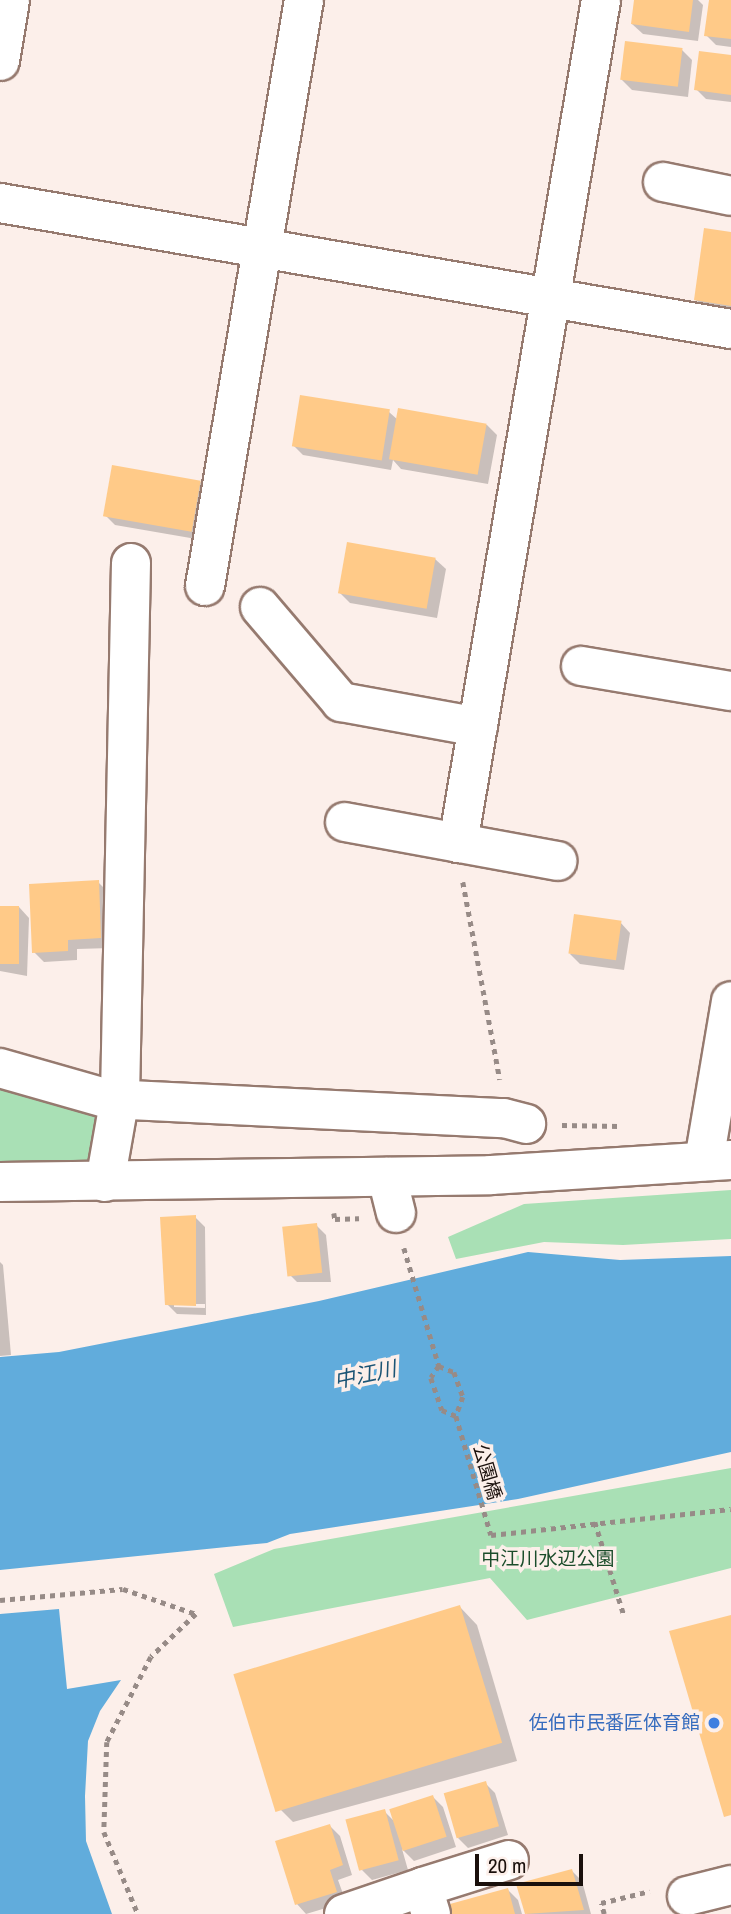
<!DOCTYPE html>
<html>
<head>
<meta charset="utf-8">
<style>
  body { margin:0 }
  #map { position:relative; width:731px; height:1914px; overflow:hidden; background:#fcefea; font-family:"Archivo Narrow","Noto Sans JP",sans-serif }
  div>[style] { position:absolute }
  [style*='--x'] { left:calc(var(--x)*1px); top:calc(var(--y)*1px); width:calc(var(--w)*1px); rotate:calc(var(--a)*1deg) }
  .green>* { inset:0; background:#a9e0b5 }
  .water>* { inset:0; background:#61acdc }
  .shadow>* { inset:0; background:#0003 }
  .building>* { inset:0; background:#ffca88; transform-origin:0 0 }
  .path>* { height:4.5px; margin-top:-2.25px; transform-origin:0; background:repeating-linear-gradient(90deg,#978b87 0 5px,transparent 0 10px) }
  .roads { filter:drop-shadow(2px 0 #967a6f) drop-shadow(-2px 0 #967a6f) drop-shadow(0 2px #967a6f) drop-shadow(0 -2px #967a6f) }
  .minor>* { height:38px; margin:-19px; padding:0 19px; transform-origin:19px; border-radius:19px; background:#fff }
  .dots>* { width:19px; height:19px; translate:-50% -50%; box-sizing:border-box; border:4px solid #fcefea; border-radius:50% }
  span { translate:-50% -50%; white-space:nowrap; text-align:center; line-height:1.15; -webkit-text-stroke:7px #fcefea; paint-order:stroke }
  .street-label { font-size:19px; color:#1a100c }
  .park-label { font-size:19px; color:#1a4c2a }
  .shop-label { font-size:19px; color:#366cbe }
  .right { translate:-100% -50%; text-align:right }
  .water-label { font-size:21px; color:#1b5475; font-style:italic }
  .scale { position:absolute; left:475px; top:1854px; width:108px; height:32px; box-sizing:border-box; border:4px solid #1a100c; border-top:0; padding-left:9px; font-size:21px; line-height:24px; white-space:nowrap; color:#1a100c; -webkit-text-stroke:5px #fcefea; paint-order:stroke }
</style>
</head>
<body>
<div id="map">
  <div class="green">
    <div style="clip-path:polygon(0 1079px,106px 1109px,92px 1163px,0 1161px)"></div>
    <div style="clip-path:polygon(731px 1190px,731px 1239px,623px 1245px,544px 1242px,456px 1259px,448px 1237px,524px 1204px)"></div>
    <div style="clip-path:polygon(731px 1468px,731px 1568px,527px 1620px,490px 1578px,233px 1627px,214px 1574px,274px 1549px)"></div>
  </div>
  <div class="water">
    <div style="clip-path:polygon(528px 1252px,620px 1260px,731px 1256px,731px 1452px,518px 1499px,290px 1534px,267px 1543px,0 1570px,0 1357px,59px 1352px,319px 1301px)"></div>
    <div style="clip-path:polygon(59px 1609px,67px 1689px,121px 1680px,100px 1711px,88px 1741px,85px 1796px,86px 1841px,112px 1914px,0 1914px,0 1614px)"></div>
  </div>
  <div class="shadow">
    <div style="clip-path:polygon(636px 0,698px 0,703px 5px,698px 41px,643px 34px,632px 24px)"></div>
    <div style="clip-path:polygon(710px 0,731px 0,731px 47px,716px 45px,706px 35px)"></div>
    <div style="clip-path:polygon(682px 50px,692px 60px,688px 97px,632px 90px,622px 80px)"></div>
    <div style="clip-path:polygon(731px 57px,731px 102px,706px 99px,696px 89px)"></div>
    <div style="clip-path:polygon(731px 234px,731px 317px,710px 314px,696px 300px)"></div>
    <div style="clip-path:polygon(389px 412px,398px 420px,487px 425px,497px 435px,488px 484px,401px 469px,393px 460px,391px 470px,303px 455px,293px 445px)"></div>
    <div style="clip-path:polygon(201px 482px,211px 492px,202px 540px,115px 525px,105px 515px)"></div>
    <div style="clip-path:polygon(435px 559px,446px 569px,437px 618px,350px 603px,340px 593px)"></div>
    <div style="clip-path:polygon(98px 882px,108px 892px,111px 948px,77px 949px,77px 960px,44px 962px,34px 952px)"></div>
    <div style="clip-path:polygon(0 907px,19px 907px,29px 918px,27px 976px,0 971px)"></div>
    <div style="clip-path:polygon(620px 922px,630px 933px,624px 970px,580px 964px,570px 954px)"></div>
    <div style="clip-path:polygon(evenodd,195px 1217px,205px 1227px,206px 1315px,177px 1314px,167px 1304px,195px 1217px,174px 1304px,205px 1304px,205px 1308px,174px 1307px,174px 1304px)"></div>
    <div style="clip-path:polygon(316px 1225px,326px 1235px,331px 1282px,297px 1282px,287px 1272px)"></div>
    <div style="clip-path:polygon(0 1262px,3px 1265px,11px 1355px,0 1356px)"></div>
    <div style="clip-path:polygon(460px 1607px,477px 1625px,517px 1761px,293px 1822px,275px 1804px)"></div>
    <div style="clip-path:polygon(485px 1783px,495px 1793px,508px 1835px,468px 1848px,458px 1838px)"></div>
    <div style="clip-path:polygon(433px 1797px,443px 1807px,456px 1847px,414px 1861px,402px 1849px,408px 1870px,372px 1880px,362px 1870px,384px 1811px,395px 1822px)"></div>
    <div style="clip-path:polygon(330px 1826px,340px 1836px,352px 1875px,338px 1880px,346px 1902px,306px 1914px,297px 1904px)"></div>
    <div style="clip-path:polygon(572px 1871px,582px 1881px,591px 1914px,527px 1914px,519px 1885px)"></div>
    <div style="clip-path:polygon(508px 1890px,518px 1900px,522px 1914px,454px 1914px)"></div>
  </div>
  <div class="building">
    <div style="clip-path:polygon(634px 0,693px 0,689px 32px,631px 24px)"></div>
    <div style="clip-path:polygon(709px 0,731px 0,731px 39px,704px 36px)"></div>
    <div style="left:625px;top:41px;width:58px;height:39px;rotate:7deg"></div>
    <div style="clip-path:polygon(699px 51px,731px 55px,731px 95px,694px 90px)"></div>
    <div style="clip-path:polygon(704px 228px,731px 232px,731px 306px,694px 300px)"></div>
    <div style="left:300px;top:395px;width:91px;height:52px;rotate:9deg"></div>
    <div style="left:398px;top:408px;width:90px;height:52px;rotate:10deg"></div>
    <div style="left:112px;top:465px;width:90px;height:52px;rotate:10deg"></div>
    <div style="left:347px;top:542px;width:90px;height:52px;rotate:10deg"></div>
    <div style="clip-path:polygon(99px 880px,101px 938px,68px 940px,68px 951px,32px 953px,29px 884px)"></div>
    <div style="left:0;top:906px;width:19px;height:58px"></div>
    <div style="left:574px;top:914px;width:48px;height:40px;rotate:8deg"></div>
    <div style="clip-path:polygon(196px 1215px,196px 1306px,165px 1305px,160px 1217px)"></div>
    <div style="left:317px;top:1223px;width:50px;height:35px;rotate:84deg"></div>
    <div style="left:460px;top:1605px;width:144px;height:237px;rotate:73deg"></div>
    <div style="clip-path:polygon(731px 1615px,731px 1815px,724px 1817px,669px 1631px)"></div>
    <div style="left:486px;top:1781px;width:47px;height:44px;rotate:74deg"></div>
    <div style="left:433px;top:1795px;width:44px;height:46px;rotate:72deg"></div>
    <div style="left:385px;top:1809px;width:53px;height:41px;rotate:75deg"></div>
    <div style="clip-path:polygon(330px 1824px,343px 1865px,330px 1870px,337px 1892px,295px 1905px,275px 1841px)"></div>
    <div style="clip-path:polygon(572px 1869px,584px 1910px,525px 1914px,516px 1884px)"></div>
    <div style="clip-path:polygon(508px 1888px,515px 1914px,452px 1914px,450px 1904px)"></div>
  </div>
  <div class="path">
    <div style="--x:463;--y:882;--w:201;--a:79.4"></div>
    <div style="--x:562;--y:1125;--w:57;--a:1"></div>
    <div style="--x:334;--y:1213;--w:6;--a:81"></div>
    <div style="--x:335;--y:1219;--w:24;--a:-2"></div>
    <div style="--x:404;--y:1248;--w:123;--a:73.5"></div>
    <div style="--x:439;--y:1366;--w:16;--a:22"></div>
    <div style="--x:454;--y:1372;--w:27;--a:70"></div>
    <div style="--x:463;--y:1397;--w:20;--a:110"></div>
    <div style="--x:456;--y:1416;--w:124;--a:73.6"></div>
    <div style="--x:491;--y:1535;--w:241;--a:-6.2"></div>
    <div style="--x:439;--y:1366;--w:14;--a:124"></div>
    <div style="--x:431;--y:1378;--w:34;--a:71"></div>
    <div style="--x:442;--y:1410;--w:15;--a:23"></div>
    <div style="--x:595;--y:1522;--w:97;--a:72.7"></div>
    <div style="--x:0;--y:1600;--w:123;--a:-5.1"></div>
    <div style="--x:123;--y:1589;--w:77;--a:18.9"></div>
    <div style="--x:196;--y:1614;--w:62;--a:136.3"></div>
    <div style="--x:151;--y:1657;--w:96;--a:117.4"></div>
    <div style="--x:107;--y:1742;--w:90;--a:91.9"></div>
    <div style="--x:104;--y:1832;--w:89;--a:67.5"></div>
    <div style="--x:604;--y:1914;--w:11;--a:-105"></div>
    <div style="--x:601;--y:1903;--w:50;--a:-13.8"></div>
  </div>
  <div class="roads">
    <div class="minor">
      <div style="--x:0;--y:61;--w:62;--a:-80.7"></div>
      <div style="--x:663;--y:182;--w:69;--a:11.6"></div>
      <div style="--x:0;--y:203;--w:742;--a:9.78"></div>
      <div style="--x:205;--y:586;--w:594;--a:-80.41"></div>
      <div style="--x:260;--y:607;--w:125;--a:49.5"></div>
      <div style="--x:341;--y:702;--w:139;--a:10.3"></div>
      <div style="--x:581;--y:666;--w:152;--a:9.5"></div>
      <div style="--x:345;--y:822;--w:216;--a:10.4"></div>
      <div style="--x:458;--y:843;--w:855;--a:-80.37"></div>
      <div style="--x:0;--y:1068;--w:113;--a:15.9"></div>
      <div style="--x:109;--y:1099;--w:395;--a:2.8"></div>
      <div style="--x:504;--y:1118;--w:23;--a:15"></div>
      <div style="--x:704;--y:1161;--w:162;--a:-80.4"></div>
      <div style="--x:387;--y:1177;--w:37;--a:76"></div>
      <div style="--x:0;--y:1182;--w:491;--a:-0.8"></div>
      <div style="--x:491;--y:1175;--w:240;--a:-3.6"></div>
      <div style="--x:105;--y:1182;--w:86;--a:-80"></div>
      <div style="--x:120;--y:1097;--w:534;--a:-88.82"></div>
      <div style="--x:687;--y:1896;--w:45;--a:-14"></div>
      <div style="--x:344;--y:1914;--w:83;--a:-18.9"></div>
      <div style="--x:431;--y:1914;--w:28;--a:-107"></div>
      <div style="--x:423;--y:1887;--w:90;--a:-17.4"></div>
    </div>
  </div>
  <div class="dots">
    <div style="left:714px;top:1723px;background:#3f7fe0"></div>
  </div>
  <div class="street-label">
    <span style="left:487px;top:1472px;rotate:74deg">公園橋</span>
  </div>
  <div class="park-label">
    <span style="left:548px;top:1559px">中江川水辺公園</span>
  </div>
  <div class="shop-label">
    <span class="right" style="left:700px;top:1723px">佐伯市民番匠体育館</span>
  </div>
  <div class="water-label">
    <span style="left:365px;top:1375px;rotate:-12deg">中江川</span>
  </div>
  <div class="scale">20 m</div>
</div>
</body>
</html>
